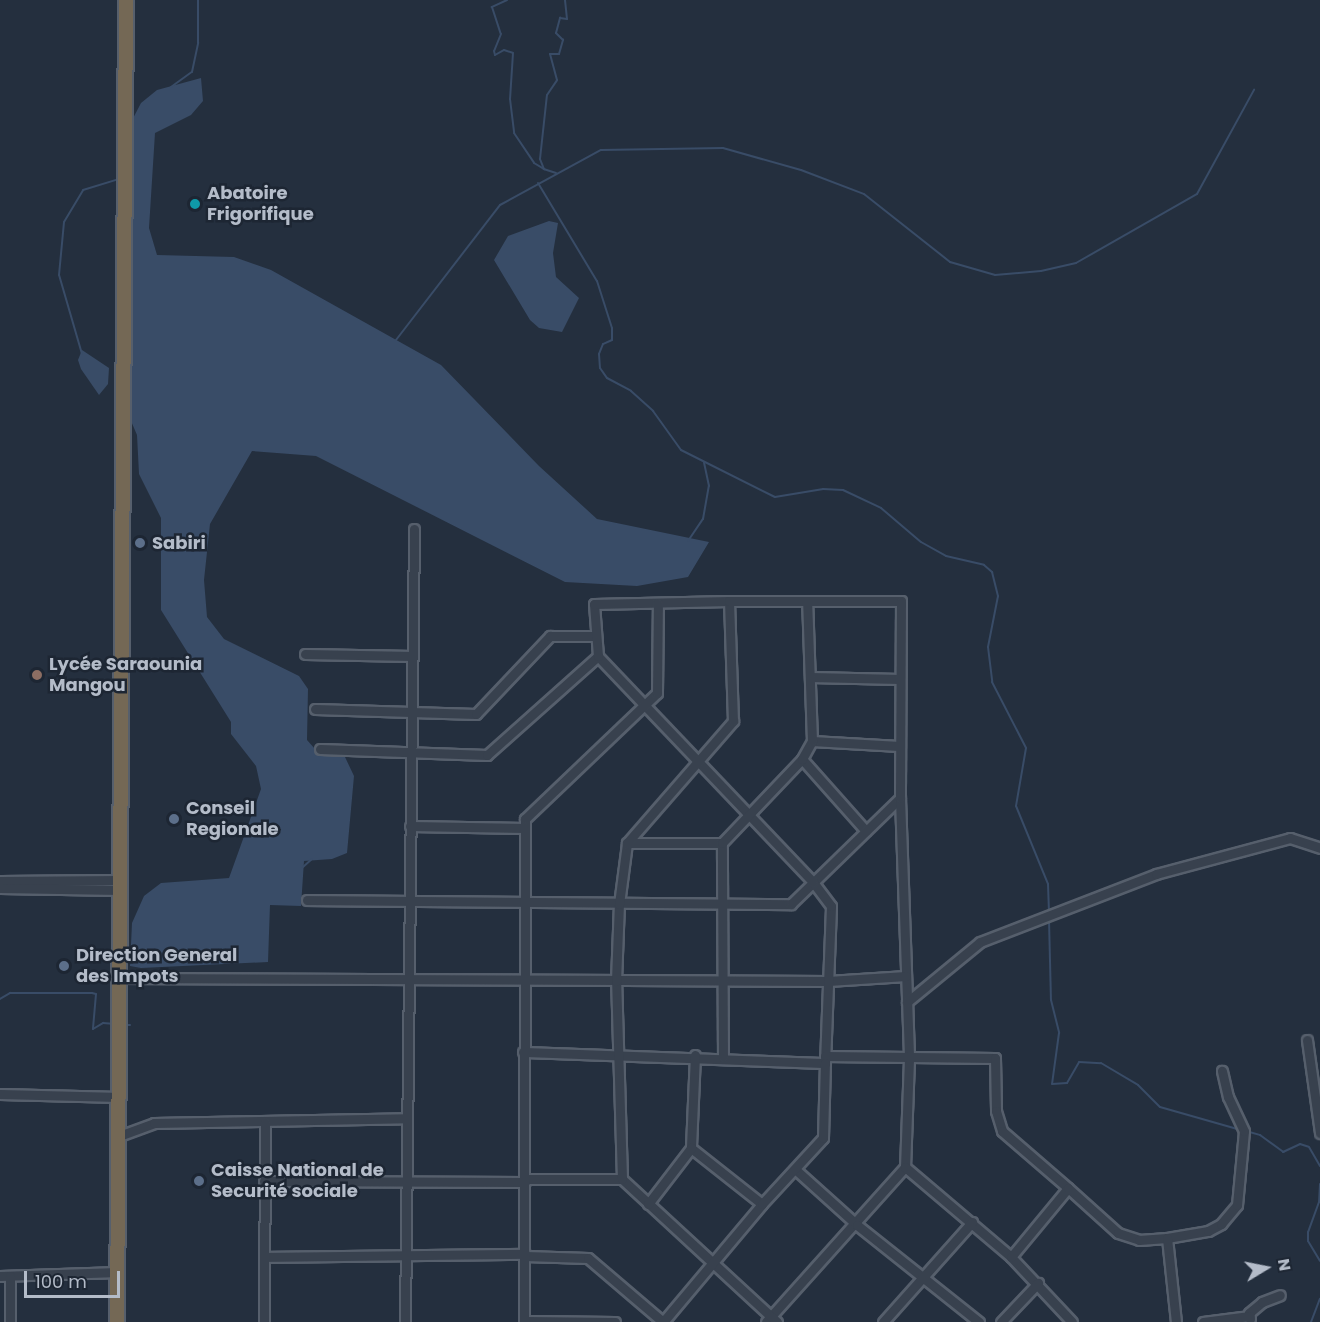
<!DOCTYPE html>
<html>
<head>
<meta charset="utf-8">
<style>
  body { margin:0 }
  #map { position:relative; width:1320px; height:1322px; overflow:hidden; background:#242f3e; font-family:Poppins,sans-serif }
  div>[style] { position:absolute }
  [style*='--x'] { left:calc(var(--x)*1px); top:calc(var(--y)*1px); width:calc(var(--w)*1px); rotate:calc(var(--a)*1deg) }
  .water>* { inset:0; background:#394c67 }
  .stream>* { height:2px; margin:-1px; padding:0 1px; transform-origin:1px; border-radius:1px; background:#394c67 }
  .roads { filter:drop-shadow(2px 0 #565f6c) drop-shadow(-2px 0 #565f6c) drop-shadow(0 2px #565f6c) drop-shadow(0 -2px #565f6c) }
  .minor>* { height:9px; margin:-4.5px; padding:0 4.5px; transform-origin:4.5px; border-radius:4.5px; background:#38414e }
  .highway>* { height:14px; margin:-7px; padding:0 7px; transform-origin:7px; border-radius:7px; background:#746855 }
  .dots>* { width:16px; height:16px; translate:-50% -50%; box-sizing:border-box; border:3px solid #1d2633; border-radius:50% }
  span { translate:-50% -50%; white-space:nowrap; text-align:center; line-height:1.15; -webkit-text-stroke:5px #1d2633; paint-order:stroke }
  .poi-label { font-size:18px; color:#b4bcc9; font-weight:700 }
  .left { translate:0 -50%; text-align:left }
  .north { position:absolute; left:1236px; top:1238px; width:60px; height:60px; -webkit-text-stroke:4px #1d2633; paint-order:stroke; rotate:80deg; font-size:16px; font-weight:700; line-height:24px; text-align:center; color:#b4bcc9 }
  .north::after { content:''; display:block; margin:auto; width:21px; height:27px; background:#b4bcc9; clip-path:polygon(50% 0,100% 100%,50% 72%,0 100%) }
  .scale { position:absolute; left:24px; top:1271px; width:96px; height:27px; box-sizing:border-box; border:3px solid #b4bcc9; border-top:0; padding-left:8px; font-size:18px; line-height:21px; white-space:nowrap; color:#b4bcc9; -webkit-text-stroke:4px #1d2633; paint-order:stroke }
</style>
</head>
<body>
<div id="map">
  <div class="water">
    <div style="clip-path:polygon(201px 78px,203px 101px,191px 115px,155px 133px,149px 228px,157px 255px,234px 257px,271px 270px,441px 365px,539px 466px,597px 519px,709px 542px,688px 577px,637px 586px,565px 582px,316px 456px,252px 451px,210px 524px,204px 580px,207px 617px,224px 639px,299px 676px,308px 689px,307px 740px,315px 749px,345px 757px,354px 776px,347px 853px,332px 859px,304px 861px,301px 906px,270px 905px,268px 962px,141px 968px,130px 966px,132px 923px,144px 896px,161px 883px,229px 878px,261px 789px,256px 766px,231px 734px,231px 722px,161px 610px,161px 518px,139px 474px,137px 435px,131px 421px,127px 392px,129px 126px,141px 103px,157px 90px)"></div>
    <div style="clip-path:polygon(549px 221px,558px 223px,553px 253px,556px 277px,579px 298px,562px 332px,539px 328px,530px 320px,494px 260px,508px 236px)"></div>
    <div style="clip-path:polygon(82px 350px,109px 368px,108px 384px,99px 395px,81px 369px,78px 360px)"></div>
  </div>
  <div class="stream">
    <div style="--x:507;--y:0;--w:17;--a:155"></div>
    <div style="--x:492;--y:7;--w:28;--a:72"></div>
    <div style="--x:501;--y:34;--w:18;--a:112"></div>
    <div style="--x:494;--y:51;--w:4;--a:76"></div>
    <div style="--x:495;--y:55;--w:10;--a:-29"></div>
    <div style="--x:504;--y:50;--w:9;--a:18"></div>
    <div style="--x:513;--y:53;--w:46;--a:93.7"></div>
    <div style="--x:510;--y:99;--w:34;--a:83"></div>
    <div style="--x:514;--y:133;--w:36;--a:56"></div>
    <div style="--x:534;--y:163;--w:12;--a:31"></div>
    <div style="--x:171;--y:87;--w:26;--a:-36"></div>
    <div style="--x:192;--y:72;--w:30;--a:-78"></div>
    <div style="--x:198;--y:43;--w:43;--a:-90"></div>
    <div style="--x:556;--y:173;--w:13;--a:-162"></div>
    <div style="--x:544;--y:169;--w:11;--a:-112"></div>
    <div style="--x:540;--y:159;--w:64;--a:-83.8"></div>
    <div style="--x:547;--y:95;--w:18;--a:-56"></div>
    <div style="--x:557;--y:80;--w:27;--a:-105"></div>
    <div style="--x:550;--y:54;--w:9;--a:0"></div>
    <div style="--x:559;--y:54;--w:15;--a:-74"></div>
    <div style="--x:563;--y:40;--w:10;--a:-135"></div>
    <div style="--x:556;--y:33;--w:16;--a:-75"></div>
    <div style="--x:560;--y:18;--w:7;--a:8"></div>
    <div style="--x:567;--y:19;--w:19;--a:-96"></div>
    <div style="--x:538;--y:183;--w:114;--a:59"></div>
    <div style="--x:597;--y:281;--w:49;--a:72.3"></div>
    <div style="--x:612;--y:328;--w:12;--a:90"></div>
    <div style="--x:612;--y:340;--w:10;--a:156"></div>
    <div style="--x:603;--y:344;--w:11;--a:112"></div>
    <div style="--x:599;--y:354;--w:14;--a:86"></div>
    <div style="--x:600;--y:368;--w:12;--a:55"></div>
    <div style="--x:607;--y:378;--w:27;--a:28"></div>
    <div style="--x:631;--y:391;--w:30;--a:42"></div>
    <div style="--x:653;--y:411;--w:48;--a:54.3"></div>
    <div style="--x:681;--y:450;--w:105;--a:26.6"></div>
    <div style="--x:775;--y:497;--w:49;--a:-9.5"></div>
    <div style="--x:823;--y:489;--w:20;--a:3"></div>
    <div style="--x:843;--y:490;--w:42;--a:25.3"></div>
    <div style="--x:881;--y:508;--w:52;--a:40.4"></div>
    <div style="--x:921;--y:542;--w:29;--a:29"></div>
    <div style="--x:946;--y:556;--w:39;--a:13"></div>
    <div style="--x:984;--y:565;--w:11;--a:41"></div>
    <div style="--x:992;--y:572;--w:25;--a:76"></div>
    <div style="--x:998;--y:596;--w:52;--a:101.1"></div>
    <div style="--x:988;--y:647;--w:35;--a:83"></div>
    <div style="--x:992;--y:682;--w:74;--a:62.7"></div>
    <div style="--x:1026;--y:748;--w:59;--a:99.8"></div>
    <div style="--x:1016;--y:806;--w:84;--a:67.7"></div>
    <div style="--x:1048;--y:884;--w:27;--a:88"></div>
    <div style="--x:396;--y:340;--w:170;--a:-52.4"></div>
    <div style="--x:500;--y:205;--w:115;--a:-28.6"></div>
    <div style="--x:601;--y:150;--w:122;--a:-0.9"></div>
    <div style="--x:723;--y:148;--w:81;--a:15.8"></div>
    <div style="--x:801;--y:170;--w:67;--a:20.9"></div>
    <div style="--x:864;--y:194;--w:110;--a:38.3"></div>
    <div style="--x:950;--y:262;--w:47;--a:16.1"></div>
    <div style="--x:995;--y:275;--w:46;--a:-5"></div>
    <div style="--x:1041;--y:271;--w:36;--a:-13"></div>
    <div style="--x:1076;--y:263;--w:139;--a:-29.7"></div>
    <div style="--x:1197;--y:194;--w:119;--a:-61.3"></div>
    <div style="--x:82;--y:354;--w:82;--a:-106.2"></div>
    <div style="--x:59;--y:275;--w:53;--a:-84.6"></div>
    <div style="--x:64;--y:222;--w:37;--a:-59"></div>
    <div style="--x:83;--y:190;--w:38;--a:-17"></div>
    <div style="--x:688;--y:541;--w:27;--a:-56"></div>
    <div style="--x:703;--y:519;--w:34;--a:-80"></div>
    <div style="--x:709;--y:486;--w:24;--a:-102"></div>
    <div style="--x:303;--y:867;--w:12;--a:-42"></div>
    <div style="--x:1049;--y:920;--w:80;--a:88.6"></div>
    <div style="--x:1051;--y:1000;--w:34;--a:76"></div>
    <div style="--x:1059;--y:1033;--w:51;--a:97.8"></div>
    <div style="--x:1052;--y:1084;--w:15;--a:-4"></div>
    <div style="--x:1067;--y:1083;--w:24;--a:-60"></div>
    <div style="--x:1079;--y:1062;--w:22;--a:3"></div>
    <div style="--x:1101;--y:1063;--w:43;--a:30.7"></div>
    <div style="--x:1138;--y:1085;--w:31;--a:45"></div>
    <div style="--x:1160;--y:1107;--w:84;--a:15.9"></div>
    <div style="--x:0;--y:999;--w:12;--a:-31"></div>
    <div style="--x:10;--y:993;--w:82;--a:0"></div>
    <div style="--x:92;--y:993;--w:4;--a:14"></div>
    <div style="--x:96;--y:994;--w:35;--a:95"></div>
    <div style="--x:93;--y:1029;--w:12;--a:-31"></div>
    <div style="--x:103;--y:1023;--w:12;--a:5"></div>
    <div style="--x:124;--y:1025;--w:6;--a:0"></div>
    <div style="--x:1246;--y:1131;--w:15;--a:16"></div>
    <div style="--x:1260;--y:1135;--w:29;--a:36"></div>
    <div style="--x:1283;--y:1152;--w:19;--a:-25"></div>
    <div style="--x:1300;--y:1144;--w:9;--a:18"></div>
    <div style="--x:1309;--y:1147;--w:22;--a:60"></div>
    <div style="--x:1320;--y:1184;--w:18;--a:93"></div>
    <div style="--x:1319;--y:1202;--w:32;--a:110"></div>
    <div style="--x:1308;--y:1232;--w:9;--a:90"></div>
    <div style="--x:1308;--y:1241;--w:23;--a:59"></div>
    <div style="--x:1311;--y:1322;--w:25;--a:-69"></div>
  </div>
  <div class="roads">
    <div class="minor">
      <div style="--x:305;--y:654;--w:108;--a:1.1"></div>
      <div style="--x:810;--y:677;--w:90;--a:1.3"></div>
      <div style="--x:315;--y:709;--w:161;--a:1.8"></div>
      <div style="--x:476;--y:714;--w:108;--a:-46.5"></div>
      <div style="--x:550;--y:636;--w:46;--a:0"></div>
      <div style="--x:812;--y:741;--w:87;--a:3.3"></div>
      <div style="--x:320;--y:749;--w:167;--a:2.1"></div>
      <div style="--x:487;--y:755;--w:149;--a:-41.7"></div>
      <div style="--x:802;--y:759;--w:96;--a:48.4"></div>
      <div style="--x:410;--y:826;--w:115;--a:1"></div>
      <div style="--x:627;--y:843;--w:95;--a:0"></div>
      <div style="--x:0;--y:881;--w:121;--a:-0.5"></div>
      <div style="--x:0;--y:888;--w:121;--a:0.9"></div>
      <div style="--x:307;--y:900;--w:484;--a:0.5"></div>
      <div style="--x:791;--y:904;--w:152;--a:-44.2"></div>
      <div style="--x:900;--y:798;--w:261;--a:88"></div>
      <div style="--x:909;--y:1059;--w:108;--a:92.1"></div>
      <div style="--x:905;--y:1167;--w:208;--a:131.9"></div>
      <div style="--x:120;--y:978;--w:708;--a:0.24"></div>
      <div style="--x:828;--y:981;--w:78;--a:-3.7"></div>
      <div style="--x:907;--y:1002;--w:94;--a:-39.4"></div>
      <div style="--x:980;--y:942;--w:189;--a:-21.1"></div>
      <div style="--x:1156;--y:874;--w:139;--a:-15"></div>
      <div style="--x:1290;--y:838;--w:32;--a:18"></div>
      <div style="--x:1307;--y:1040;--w:94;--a:82"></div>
      <div style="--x:523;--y:1052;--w:302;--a:2.1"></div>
      <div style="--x:825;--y:1063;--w:157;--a:-87.8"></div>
      <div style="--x:831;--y:906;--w:30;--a:-127"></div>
      <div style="--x:813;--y:882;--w:312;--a:-133.6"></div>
      <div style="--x:598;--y:656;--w:52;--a:-94.4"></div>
      <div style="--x:594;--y:604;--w:135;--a:-1.3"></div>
      <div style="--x:695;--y:1055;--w:93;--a:92.5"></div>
      <div style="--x:691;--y:1148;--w:90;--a:38.3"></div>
      <div style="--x:825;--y:1056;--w:170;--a:0.7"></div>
      <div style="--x:995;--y:1058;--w:53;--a:88.9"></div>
      <div style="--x:996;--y:1111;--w:21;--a:73"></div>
      <div style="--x:1002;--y:1131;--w:87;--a:40.8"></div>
      <div style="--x:723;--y:1057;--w:214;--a:-90.3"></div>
      <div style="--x:722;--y:843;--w:116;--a:-46.4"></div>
      <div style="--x:802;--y:759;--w:21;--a:-61"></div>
      <div style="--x:812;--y:741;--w:140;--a:-92"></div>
      <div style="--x:0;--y:1094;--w:120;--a:1.4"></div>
      <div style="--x:119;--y:1136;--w:37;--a:-20"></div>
      <div style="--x:154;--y:1123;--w:253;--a:-1.1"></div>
      <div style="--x:905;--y:1167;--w:139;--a:40.3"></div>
      <div style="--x:1011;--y:1257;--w:89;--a:46.8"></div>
      <div style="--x:796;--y:1170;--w:82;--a:42"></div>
      <div style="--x:857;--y:1225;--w:156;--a:38.5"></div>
      <div style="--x:525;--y:1179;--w:97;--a:0"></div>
      <div style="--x:622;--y:1179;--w:211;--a:42.7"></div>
      <div style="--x:622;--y:1179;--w:198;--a:-91.7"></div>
      <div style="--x:616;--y:981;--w:77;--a:-87.8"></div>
      <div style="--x:619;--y:904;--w:62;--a:-82.5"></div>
      <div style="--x:627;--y:843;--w:162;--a:-49"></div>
      <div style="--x:733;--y:721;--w:120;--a:-91.9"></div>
      <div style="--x:729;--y:601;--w:172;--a:0"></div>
      <div style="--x:901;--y:601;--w:197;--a:90.3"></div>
      <div style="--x:264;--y:1181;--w:261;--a:0.2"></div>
      <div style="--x:648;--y:1204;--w:71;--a:-52.5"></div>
      <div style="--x:1167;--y:1238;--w:42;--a:-9.7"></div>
      <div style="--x:1208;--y:1231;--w:15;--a:-28"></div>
      <div style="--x:1221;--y:1224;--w:25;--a:-50"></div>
      <div style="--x:1237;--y:1205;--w:74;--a:-84.6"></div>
      <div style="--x:1244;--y:1131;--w:38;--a:-115"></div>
      <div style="--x:1228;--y:1097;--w:27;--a:-103"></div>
      <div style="--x:525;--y:1256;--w:63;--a:1.8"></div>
      <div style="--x:588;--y:1258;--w:99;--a:40.5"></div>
      <div style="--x:264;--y:1257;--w:261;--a:-0.7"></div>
      <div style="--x:1011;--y:1257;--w:89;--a:-50.4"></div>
      <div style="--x:1068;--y:1188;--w:67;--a:42"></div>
      <div style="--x:1118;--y:1233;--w:22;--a:18"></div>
      <div style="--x:1139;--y:1240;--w:28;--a:-4"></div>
      <div style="--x:1167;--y:1238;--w:84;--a:83.9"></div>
      <div style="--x:0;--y:1276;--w:118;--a:-1.9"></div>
      <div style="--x:1250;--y:1319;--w:6;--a:-99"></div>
      <div style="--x:1249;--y:1313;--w:17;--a:-40"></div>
      <div style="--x:1262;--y:1302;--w:19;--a:-21"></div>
      <div style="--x:524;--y:1321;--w:91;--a:0.6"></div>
      <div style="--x:10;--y:1322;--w:46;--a:-90"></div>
      <div style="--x:264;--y:1322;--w:200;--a:-89.7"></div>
      <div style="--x:405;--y:1322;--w:793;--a:-89.35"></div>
      <div style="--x:524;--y:1322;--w:503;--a:-89.89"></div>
      <div style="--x:525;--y:819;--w:182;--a:-43.7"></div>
      <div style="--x:657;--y:693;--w:90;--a:-89.4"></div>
      <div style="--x:663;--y:1322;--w:154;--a:-50"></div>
      <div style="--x:762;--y:1204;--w:90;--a:-47.3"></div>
      <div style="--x:823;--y:1138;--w:75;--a:-88.5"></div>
      <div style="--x:883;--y:1322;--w:134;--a:-48.3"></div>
      <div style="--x:1001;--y:1322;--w:54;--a:-46.5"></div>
      <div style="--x:1203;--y:1322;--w:47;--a:-7.3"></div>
    </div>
    <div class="highway">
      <div style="--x:117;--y:1322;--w:1322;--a:-89.61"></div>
    </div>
  </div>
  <div class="dots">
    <div style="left:195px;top:204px;background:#0f9aa8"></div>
    <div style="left:140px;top:543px;background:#5c6f8a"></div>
    <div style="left:37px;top:675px;background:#8d6e63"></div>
    <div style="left:174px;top:819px;background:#5c6f8a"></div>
    <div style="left:64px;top:966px;background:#5c6f8a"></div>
    <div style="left:199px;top:1181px;background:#5c6f8a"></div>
  </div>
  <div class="poi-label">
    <span class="left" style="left:207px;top:204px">Abatoire<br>Frigorifique</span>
    <span class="left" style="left:152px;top:543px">Sabiri</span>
    <span class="left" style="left:49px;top:675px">Lycée Saraounia<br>Mangou</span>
    <span class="left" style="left:186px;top:819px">Conseil<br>Regionale</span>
    <span class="left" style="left:76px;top:966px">Direction General<br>des Impots</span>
    <span class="left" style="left:211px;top:1181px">Caisse National de<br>Securité sociale</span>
  </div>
  <div class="north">N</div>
  <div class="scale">100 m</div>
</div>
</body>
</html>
